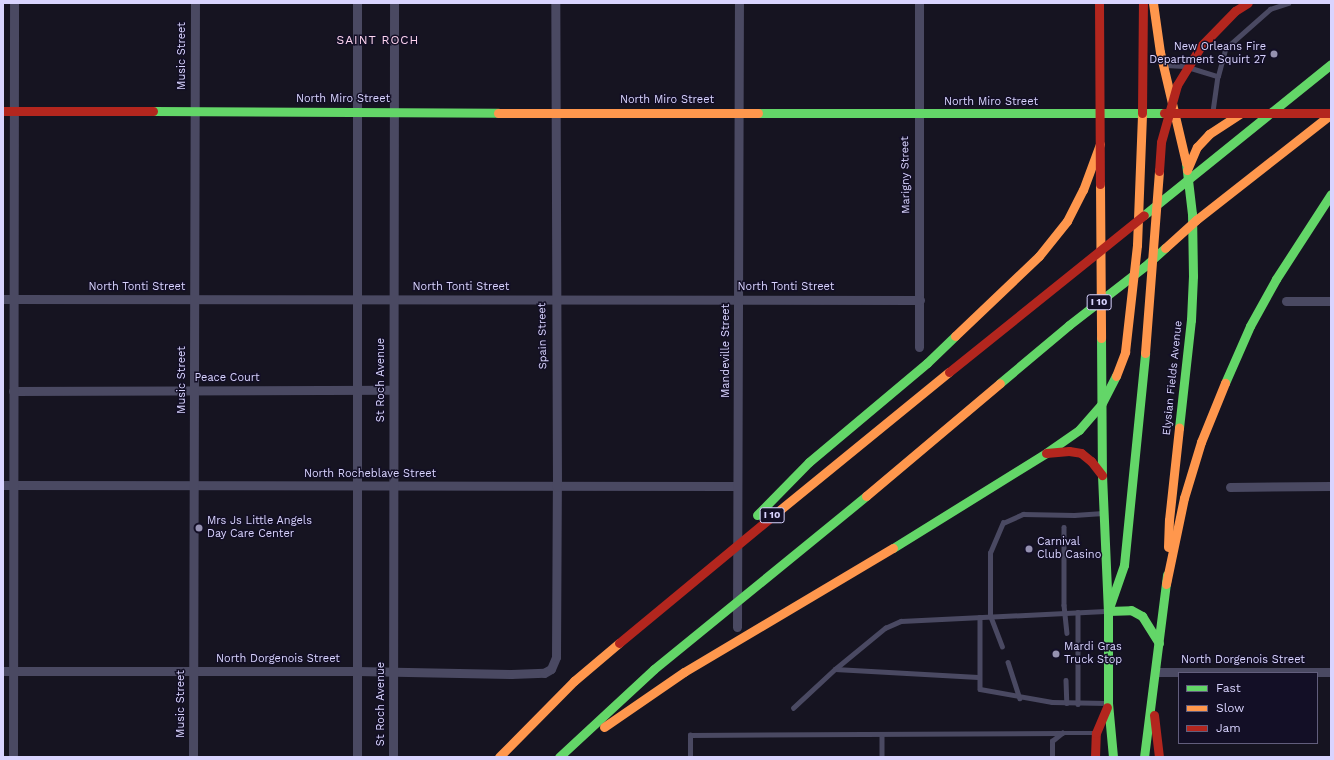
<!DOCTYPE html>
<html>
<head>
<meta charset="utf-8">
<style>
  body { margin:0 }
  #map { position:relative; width:1334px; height:760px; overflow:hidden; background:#161421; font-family:"Work Sans",sans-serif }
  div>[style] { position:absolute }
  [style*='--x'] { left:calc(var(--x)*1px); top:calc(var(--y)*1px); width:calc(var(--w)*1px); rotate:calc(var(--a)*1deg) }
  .lane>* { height:4.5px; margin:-2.25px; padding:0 2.25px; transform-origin:2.25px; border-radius:2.25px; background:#4a4962 }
  .street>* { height:9px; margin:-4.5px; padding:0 4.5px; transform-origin:4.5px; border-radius:4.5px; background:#4a4962 }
  .fast>* { height:9px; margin:-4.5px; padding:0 4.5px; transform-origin:4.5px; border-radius:4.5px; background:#63d668 }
  .slow>* { height:9px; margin:-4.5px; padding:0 4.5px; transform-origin:4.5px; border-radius:4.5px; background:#ff974d }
  .jam>* { height:9px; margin:-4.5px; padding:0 4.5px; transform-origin:4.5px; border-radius:4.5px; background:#b3261e }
  .dots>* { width:11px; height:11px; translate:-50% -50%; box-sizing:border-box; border:2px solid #130f26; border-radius:50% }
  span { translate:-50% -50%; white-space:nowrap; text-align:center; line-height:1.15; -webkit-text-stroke:3px #130f26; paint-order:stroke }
  .shield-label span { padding:1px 3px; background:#130f26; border:1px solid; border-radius:3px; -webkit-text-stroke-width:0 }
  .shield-label { font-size:10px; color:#d9d4ff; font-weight:700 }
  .poi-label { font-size:11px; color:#d9d4ff }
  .right { translate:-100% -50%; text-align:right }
  .left { translate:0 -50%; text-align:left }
  .street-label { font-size:11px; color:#d9d4ff }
  .neighbourhood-label { font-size:12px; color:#ffd6f0; letter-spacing:1px }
  .frame { position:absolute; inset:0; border:4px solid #d9d4ff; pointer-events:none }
  .legend { position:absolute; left:1178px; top:672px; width:140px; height:72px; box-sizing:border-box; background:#130f26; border:1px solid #625e7d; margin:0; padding:5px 7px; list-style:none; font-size:12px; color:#d9d4ff }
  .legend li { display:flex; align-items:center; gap:8px; height:20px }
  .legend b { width:20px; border:1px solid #625e7d }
</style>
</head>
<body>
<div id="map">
  <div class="lane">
    <div style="--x:1165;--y:65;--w:19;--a:3"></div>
    <div style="--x:1191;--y:68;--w:28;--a:17"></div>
    <div style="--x:1218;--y:76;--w:36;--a:98"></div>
    <div style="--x:1218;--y:76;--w:28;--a:-75"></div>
    <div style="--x:1225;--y:49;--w:60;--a:-41.6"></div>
    <div style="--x:1270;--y:9;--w:19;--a:-18"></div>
    <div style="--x:1064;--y:527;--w:78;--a:90"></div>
    <div style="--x:1064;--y:605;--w:28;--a:84"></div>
    <div style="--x:1078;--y:612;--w:92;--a:90"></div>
    <div style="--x:980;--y:617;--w:72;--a:90"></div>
    <div style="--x:980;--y:689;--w:73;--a:10.2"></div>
    <div style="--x:1052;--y:702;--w:55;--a:1"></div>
    <div style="--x:1002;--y:647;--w:33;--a:-111"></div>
    <div style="--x:990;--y:616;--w:63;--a:-90"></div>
    <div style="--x:990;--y:553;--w:33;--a:-67"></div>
    <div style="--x:1003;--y:523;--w:22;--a:-24"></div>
    <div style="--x:1023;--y:514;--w:51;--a:1.1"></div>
    <div style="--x:1074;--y:515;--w:29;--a:-4"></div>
    <div style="--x:1008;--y:662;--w:38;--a:72"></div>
    <div style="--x:835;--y:669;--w:143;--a:3.2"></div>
    <div style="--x:1066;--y:680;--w:23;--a:88"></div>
    <div style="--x:793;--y:708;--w:57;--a:-42.9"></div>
    <div style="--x:835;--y:669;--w:65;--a:-39.4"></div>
    <div style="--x:885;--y:628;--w:17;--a:-24"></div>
    <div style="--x:901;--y:621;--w:204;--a:-2.8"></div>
    <div style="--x:882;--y:734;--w:23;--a:90"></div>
    <div style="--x:690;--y:757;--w:22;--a:-90"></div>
    <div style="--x:690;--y:735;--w:372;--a:-0.3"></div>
    <div style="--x:1052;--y:757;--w:16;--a:-90"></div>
    <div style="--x:1052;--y:741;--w:13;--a:-39"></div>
    <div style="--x:1062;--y:733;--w:33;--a:0"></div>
  </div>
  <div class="street">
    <div style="--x:919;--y:3;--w:344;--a:90"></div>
    <div style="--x:3;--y:299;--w:917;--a:0.06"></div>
    <div style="--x:1286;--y:301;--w:45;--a:0"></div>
    <div style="--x:13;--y:391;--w:380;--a:-0.2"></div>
    <div style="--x:3;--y:485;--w:734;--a:0.08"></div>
    <div style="--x:1230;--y:487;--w:101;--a:-0.6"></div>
    <div style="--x:737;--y:627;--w:624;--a:-89.82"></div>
    <div style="--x:3;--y:671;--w:354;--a:0"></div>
    <div style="--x:357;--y:671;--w:154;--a:1.1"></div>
    <div style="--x:511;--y:674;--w:33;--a:-2"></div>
    <div style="--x:544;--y:673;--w:8;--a:-30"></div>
    <div style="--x:551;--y:669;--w:13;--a:-67"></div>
    <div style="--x:556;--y:657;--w:170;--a:-89.7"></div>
    <div style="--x:557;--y:487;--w:484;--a:-90.2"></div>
    <div style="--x:1155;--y:672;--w:176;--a:0"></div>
    <div style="--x:13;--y:757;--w:754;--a:-89.92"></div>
    <div style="--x:193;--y:757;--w:754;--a:-89.85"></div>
    <div style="--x:357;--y:757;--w:754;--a:-90"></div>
    <div style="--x:393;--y:757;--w:754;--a:-89.92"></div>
  </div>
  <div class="fast">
    <div style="--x:153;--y:111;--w:345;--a:0.3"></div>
    <div style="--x:758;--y:113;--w:406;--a:0"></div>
    <div style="--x:1144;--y:215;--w:240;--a:-38.9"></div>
    <div style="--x:1101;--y:338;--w:137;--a:89.6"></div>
    <div style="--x:1102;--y:475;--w:136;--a:87.5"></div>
    <div style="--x:1108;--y:611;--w:92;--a:90"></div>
    <div style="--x:1108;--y:703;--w:54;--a:84.7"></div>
    <div style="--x:1000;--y:383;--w:90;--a:-40"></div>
    <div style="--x:1069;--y:325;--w:96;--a:-37.8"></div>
    <div style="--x:1145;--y:266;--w:27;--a:-42"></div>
    <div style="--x:1225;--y:383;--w:62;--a:-66.3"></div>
    <div style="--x:1250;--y:326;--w:54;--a:-61"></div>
    <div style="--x:1276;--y:279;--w:101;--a:-57.1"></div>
    <div style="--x:1179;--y:428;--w:109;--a:-83.7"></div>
    <div style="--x:1191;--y:320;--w:44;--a:-87.4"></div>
    <div style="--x:1193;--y:276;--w:62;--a:-90.9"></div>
    <div style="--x:1192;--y:214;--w:51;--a:-96.7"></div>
    <div style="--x:757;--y:515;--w:74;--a:-45.5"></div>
    <div style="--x:809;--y:462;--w:154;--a:-40"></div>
    <div style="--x:927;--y:363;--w:39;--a:-44"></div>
    <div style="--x:893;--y:548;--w:180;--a:-31.8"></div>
    <div style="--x:1046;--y:453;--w:40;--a:-34.9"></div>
    <div style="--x:1079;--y:430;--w:33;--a:-49"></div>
    <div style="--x:1101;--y:405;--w:33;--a:-63"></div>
    <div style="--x:1108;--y:611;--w:23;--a:-2"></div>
    <div style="--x:1131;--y:610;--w:13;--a:29"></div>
    <div style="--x:1142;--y:616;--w:32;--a:58"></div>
    <div style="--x:1108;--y:611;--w:49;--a:-70.8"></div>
    <div style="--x:1124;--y:565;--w:213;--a:-84.3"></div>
    <div style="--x:559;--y:757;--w:129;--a:-42.8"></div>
    <div style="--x:654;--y:669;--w:274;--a:-39.2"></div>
    <div style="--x:1144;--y:757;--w:184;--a:-82.8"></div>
  </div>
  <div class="slow">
    <div style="--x:1153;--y:3;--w:49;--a:81.9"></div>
    <div style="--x:1160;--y:52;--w:114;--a:76.8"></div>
    <div style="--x:498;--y:113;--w:260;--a:0"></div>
    <div style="--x:1187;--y:170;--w:25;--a:-67"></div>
    <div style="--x:1197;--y:147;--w:18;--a:-47"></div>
    <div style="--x:1209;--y:134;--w:37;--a:-33"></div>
    <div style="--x:1100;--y:184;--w:154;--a:89.6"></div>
    <div style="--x:1165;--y:248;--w:42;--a:-42.1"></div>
    <div style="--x:1196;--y:220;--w:172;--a:-38.1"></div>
    <div style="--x:955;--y:336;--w:116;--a:-43.6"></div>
    <div style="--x:1039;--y:256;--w:45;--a:-51.3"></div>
    <div style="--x:1067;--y:221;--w:35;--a:-63"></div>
    <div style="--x:1083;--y:190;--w:49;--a:-69.7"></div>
    <div style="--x:1145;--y:353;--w:183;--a:-85.6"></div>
    <div style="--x:1116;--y:376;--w:26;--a:-69"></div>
    <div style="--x:1125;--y:352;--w:108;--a:-83.6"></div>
    <div style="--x:1137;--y:245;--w:132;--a:-87.8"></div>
    <div style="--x:866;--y:496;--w:175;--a:-40.1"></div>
    <div style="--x:776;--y:513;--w:223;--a:-39.2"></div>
    <div style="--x:1168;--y:547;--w:27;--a:-88"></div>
    <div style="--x:1169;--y:520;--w:93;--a:-83.8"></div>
    <div style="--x:1166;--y:584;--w:88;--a:-78.2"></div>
    <div style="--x:1184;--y:498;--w:59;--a:-73.1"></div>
    <div style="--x:1201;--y:442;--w:64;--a:-67.9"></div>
    <div style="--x:604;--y:727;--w:97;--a:-34.5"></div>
    <div style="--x:684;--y:672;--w:243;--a:-30.7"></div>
    <div style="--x:499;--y:757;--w:107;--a:-45.4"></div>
    <div style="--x:574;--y:681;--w:59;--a:-40.2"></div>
  </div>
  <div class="jam">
    <div style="--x:1099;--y:3;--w:181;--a:89.7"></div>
    <div style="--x:3;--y:111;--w:150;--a:0"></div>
    <div style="--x:1142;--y:113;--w:110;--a:-89.5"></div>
    <div style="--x:1164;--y:113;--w:167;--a:0"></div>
    <div style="--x:1159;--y:171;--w:29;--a:-86"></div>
    <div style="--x:1161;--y:142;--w:59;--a:-74.3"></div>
    <div style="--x:1177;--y:85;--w:46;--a:-58.4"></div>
    <div style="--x:1201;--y:46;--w:49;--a:-45.8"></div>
    <div style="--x:1235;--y:11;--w:15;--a:-32"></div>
    <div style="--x:949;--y:372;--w:250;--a:-38.8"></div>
    <div style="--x:1046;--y:453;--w:23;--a:-5"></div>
    <div style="--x:1069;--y:451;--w:12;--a:9"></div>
    <div style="--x:1081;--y:453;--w:13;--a:39"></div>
    <div style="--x:1091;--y:461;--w:18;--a:52"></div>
    <div style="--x:619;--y:643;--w:204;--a:-39.6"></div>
    <div style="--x:1154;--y:715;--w:42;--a:83.2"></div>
    <div style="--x:1095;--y:757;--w:24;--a:-88"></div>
    <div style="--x:1096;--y:733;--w:28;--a:-67"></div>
  </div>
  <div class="dots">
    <div style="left:1274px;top:54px;background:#9591b1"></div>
    <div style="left:199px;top:528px;background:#9591b1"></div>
    <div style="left:1029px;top:549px;background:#9591b1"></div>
    <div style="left:1056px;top:654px;background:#9591b1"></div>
  </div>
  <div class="shield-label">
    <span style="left:1099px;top:302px">I 10</span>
    <span style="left:772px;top:515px">I 10</span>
  </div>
  <div class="poi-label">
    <span class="right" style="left:1266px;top:54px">New Orleans Fire<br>Department Squirt 27</span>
    <span class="left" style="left:207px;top:528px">Mrs Js Little Angels<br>Day Care Center</span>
    <span class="left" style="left:1037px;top:549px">Carnival<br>Club Casino</span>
    <span class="left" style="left:1064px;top:654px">Mardi Gras<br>Truck Stop</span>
  </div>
  <div class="street-label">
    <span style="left:182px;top:56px;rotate:-90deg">Music Street</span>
    <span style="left:343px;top:99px">North Miro Street</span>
    <span style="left:667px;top:100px">North Miro Street</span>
    <span style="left:991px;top:102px">North Miro Street</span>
    <span style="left:906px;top:175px;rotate:-91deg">Marigny Street</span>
    <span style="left:137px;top:287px">North Tonti Street</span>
    <span style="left:461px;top:287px">North Tonti Street</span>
    <span style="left:786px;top:287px">North Tonti Street</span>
    <span style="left:543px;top:336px;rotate:-91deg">Spain Street</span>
    <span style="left:726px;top:351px;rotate:-90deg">Mandeville Street</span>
    <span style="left:227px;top:378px">Peace Court</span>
    <span style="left:1173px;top:378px;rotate:-84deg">Elysian Fields Avenue</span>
    <span style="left:182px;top:380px;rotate:-90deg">Music Street</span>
    <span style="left:381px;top:380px;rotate:-90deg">St Roch Avenue</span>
    <span style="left:370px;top:474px">North Rocheblave Street</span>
    <span style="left:278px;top:659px">North Dorgenois Street</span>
    <span style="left:1243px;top:660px">North Dorgenois Street</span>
    <span style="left:181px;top:704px;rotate:-90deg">Music Street</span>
    <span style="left:381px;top:704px;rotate:-90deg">St Roch Avenue</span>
  </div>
  <div class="neighbourhood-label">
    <span style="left:378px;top:41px">SAINT ROCH</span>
  </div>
  <div class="frame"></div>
  <ul class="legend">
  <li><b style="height:5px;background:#63d668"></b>Fast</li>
  <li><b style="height:5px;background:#ff974d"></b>Slow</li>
  <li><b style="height:5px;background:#b3261e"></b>Jam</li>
  </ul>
</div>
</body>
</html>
